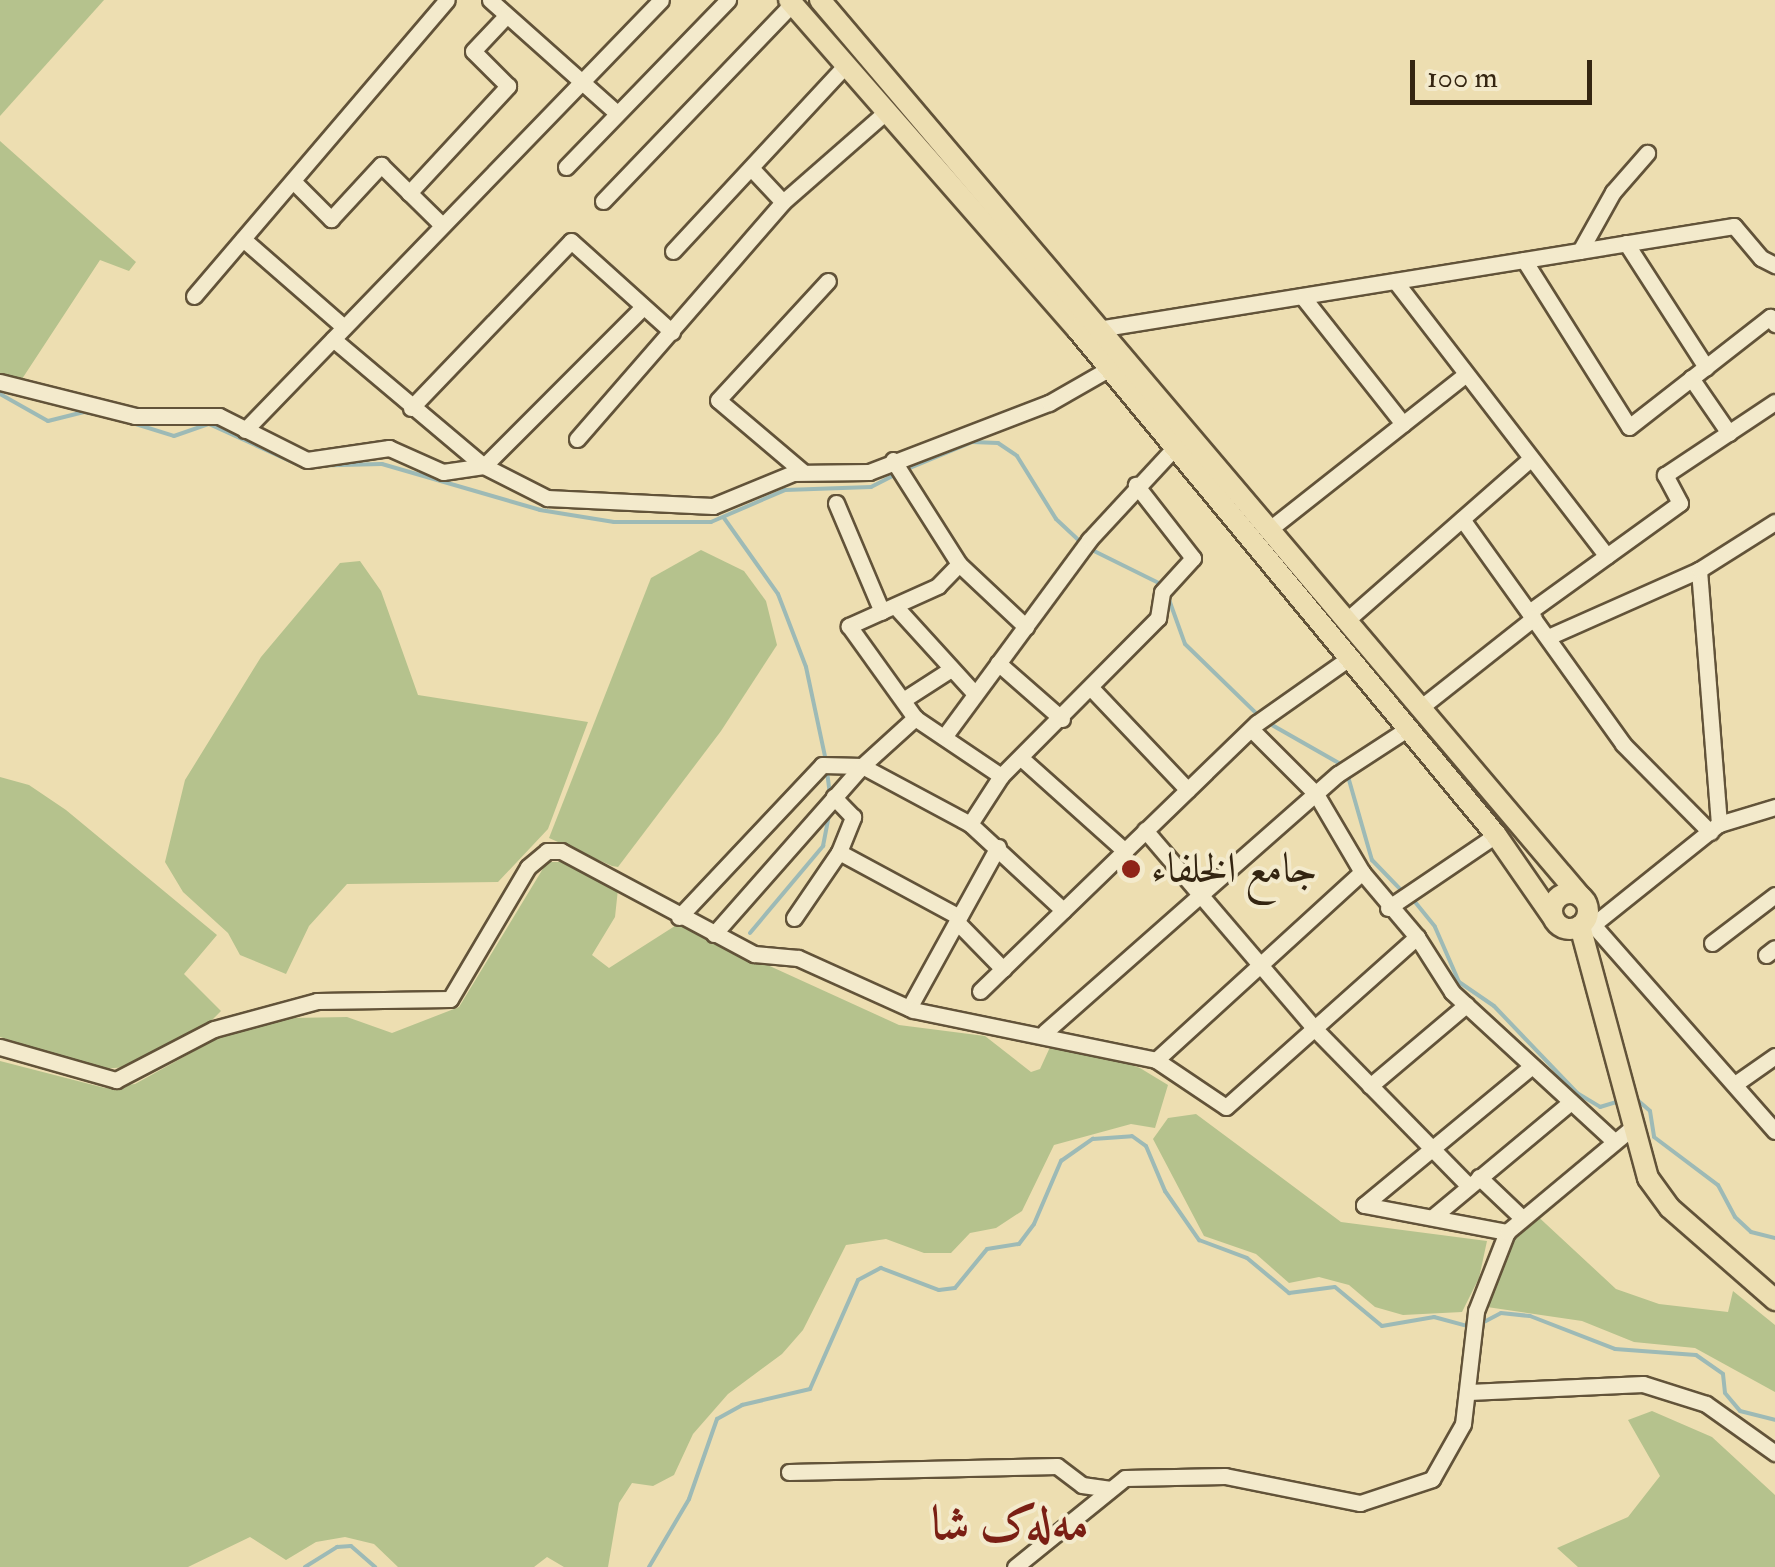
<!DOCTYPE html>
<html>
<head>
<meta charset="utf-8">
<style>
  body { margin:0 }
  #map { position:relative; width:1775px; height:1567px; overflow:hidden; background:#eddeb1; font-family:"IM FELL Double Pica",Amiri,serif }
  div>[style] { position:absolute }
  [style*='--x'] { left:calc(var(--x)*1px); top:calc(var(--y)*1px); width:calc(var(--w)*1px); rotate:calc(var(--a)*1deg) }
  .green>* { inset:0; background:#b5c28d }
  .stream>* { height:4px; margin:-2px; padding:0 2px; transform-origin:2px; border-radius:2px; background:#9dbab6 }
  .roads { filter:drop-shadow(2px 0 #625339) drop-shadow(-2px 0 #625339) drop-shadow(0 2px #625339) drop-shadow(0 -2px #625339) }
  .minor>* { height:15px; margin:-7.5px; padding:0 7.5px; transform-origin:7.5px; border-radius:7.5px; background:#f3eacc }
  .major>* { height:20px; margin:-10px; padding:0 10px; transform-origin:10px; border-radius:10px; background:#eddeb1 }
  .major>.ring { margin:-10px; padding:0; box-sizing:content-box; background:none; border:20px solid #eddeb1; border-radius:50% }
  .dots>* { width:28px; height:28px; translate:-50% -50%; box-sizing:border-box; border:5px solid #f3eacc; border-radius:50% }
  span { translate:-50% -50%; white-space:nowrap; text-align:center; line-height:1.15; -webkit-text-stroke:8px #f3eacc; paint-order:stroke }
  .poi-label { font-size:42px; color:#342511 }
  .left { translate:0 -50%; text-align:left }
  .quarter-label { font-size:48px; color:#7a1f14; font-weight:700 }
  .scale { position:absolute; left:1410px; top:60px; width:182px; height:45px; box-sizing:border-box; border:5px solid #342511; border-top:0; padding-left:12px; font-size:30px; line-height:35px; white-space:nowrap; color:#342511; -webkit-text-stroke:8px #f3eacc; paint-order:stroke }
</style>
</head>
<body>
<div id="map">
  <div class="green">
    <div style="clip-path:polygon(0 0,104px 0,0 116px)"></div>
    <div style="clip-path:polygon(0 141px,136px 262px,129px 271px,100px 260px,22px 379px,0 373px)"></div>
    <div style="clip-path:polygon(701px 550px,744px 571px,766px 601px,777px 645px,721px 731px,618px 867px,612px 866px,549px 838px,651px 578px)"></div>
    <div style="clip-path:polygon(360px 561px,381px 591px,418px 695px,588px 722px,548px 829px,498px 882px,347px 884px,309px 926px,286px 974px,240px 955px,228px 933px,183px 892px,165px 862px,185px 780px,261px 657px,340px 563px)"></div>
    <div style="clip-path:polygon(0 777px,29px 785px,66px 810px,217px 935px,184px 974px,221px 1011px,208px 1024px,127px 1067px,101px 1069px,0 1037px)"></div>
    <div style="clip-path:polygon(547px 862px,566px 862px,618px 889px,615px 917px,592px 955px,609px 968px,678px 924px,899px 1025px,985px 1036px,1031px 1072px,1040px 1069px,1051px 1045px,1069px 1044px,1140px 1068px,1168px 1085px,1155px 1128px,1131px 1124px,1054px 1145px,1022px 1211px,996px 1228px,970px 1233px,951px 1253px,924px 1253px,886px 1239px,846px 1245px,803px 1330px,782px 1354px,728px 1394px,693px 1434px,674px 1475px,653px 1486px,632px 1483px,619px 1503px,608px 1567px,564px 1567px,547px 1557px,534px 1567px,398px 1567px,374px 1544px,345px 1537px,316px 1542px,286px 1560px,250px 1537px,188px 1567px,0 1567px,0 1061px,105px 1088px,135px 1084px,216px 1039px,291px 1018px,347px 1017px,392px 1033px,459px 1007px)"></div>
    <div style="clip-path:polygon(1196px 1114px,1341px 1222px,1487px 1241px,1479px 1278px,1462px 1312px,1403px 1315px,1375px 1307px,1349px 1285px,1319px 1277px,1289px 1283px,1256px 1254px,1204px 1236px,1153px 1139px,1168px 1118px)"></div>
    <div style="clip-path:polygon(1532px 1211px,1616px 1289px,1659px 1304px,1728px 1312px,1733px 1291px,1775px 1325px,1775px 1392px,1695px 1348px,1634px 1342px,1582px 1321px,1487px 1307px,1502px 1251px)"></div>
    <div style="clip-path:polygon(1652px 1411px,1712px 1437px,1775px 1495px,1775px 1567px,1578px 1567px,1557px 1548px,1628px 1517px,1660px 1476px,1628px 1420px)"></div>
  </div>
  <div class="stream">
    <div style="--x:0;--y:394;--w:55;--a:29.4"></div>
    <div style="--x:48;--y:421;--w:37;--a:-14"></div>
    <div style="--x:84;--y:412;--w:23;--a:10"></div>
    <div style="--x:126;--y:421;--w:50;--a:17.4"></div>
    <div style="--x:174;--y:436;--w:37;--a:-19"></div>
    <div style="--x:209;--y:424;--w:101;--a:24.5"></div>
    <div style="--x:301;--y:466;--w:81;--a:-1.4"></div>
    <div style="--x:382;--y:464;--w:165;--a:16.2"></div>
    <div style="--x:540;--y:510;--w:75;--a:9.2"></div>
    <div style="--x:614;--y:522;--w:97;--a:0"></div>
    <div style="--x:711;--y:522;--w:81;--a:-23.4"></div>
    <div style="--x:785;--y:490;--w:86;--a:-2"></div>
    <div style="--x:871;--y:487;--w:28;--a:-27"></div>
    <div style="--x:905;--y:470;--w:73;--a:-22.7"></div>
    <div style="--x:972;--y:442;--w:26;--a:2"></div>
    <div style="--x:998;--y:443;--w:23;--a:34"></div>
    <div style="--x:1017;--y:456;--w:74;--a:58.2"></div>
    <div style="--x:1056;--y:519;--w:34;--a:43"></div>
    <div style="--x:724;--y:518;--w:93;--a:54.6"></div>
    <div style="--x:778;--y:594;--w:78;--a:69"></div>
    <div style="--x:806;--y:667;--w:96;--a:78"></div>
    <div style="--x:1088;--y:548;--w:84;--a:26.3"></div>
    <div style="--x:1167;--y:594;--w:53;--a:70.2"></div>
    <div style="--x:1185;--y:644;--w:102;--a:44.2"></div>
    <div style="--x:1265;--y:721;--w:89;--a:29.7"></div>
    <div style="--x:827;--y:771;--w:25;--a:83"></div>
    <div style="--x:1347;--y:773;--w:91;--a:74"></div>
    <div style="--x:1372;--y:860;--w:45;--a:45.9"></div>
    <div style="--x:1411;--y:897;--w:38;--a:51"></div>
    <div style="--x:1435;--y:927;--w:60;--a:66.4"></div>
    <div style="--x:1459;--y:982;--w:42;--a:34.4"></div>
    <div style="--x:1494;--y:1006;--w:120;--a:46.3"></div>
    <div style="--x:1577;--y:1093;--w:27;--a:31"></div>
    <div style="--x:1600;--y:1107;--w:21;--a:-17"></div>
    <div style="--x:750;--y:933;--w:114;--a:-50"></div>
    <div style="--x:823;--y:846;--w:37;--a:-79"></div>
    <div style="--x:1634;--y:1097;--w:21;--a:41"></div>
    <div style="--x:1650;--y:1111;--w:26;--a:81"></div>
    <div style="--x:1654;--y:1137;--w:80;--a:36.9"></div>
    <div style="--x:1718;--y:1185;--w:36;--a:62"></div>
    <div style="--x:1735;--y:1217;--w:22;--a:43"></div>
    <div style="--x:1751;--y:1232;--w:25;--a:14"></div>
    <div style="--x:1482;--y:1323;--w:21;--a:-28"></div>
    <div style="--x:1501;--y:1313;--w:29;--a:6"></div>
    <div style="--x:1530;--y:1316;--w:91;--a:21.2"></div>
    <div style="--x:1615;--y:1349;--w:81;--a:4.2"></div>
    <div style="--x:1696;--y:1355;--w:33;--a:35"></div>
    <div style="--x:1723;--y:1374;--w:19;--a:84"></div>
    <div style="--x:1725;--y:1393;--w:23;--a:50"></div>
    <div style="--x:1740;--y:1411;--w:36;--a:14"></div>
    <div style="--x:305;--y:1567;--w:38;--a:-32"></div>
    <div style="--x:337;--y:1547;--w:14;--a:-4"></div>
    <div style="--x:351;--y:1546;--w:32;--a:41"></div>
    <div style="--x:649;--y:1567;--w:79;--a:-59.5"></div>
    <div style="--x:689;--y:1499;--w:85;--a:-70.7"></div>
    <div style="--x:717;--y:1419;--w:29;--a:-29"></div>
    <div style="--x:742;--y:1405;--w:70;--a:-13.2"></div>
    <div style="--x:810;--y:1389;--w:119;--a:-66.2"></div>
    <div style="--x:858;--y:1280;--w:26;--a:-28"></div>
    <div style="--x:881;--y:1268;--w:62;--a:20.8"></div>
    <div style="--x:939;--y:1290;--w:16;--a:-7"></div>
    <div style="--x:955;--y:1288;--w:50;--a:-50.6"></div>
    <div style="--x:987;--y:1249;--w:32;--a:-9"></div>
    <div style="--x:1019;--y:1244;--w:25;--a:-53"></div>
    <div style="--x:1034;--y:1224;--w:69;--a:-66.8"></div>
    <div style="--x:1061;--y:1161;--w:39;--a:-35"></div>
    <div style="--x:1093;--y:1139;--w:39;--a:-4"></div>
    <div style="--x:1132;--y:1136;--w:17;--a:36"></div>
    <div style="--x:1146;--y:1146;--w:49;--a:67.1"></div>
    <div style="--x:1165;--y:1191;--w:60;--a:55.2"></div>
    <div style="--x:1199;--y:1240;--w:51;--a:20.6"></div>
    <div style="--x:1247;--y:1258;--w:55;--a:39.8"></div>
    <div style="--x:1289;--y:1293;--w:46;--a:-7.4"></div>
    <div style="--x:1335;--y:1287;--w:61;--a:39.7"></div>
    <div style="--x:1382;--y:1326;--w:53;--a:-9.8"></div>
    <div style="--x:1434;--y:1317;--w:35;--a:15"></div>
  </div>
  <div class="roads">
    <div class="minor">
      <div style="--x:490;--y:0;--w:170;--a:41.7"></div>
      <div style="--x:566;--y:167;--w:233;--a:-45.9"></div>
      <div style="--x:752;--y:169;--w:45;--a:46.8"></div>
      <div style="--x:293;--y:181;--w:54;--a:45"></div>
      <div style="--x:331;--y:219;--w:74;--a:-47.2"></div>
      <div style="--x:381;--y:165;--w:86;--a:44.5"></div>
      <div style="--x:409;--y:193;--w:146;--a:-47.2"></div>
      <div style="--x:508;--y:86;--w:49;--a:-135"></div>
      <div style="--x:473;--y:51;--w:48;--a:-46.7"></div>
      <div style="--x:603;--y:201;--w:273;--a:-46.2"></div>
      <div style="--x:243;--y:239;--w:134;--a:41.1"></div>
      <div style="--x:1626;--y:243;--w:148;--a:57.2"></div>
      <div style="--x:673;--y:251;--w:254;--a:-47.1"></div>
      <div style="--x:1580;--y:251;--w:68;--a:-60.8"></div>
      <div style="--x:1613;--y:192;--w:52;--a:-48.9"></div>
      <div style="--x:1524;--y:260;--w:197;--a:57.8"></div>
      <div style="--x:1629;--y:427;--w:179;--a:-38"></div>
      <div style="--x:1770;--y:317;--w:9;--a:54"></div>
      <div style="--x:1395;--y:281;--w:347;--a:52.4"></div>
      <div style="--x:194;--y:296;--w:389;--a:-49.5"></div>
      <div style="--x:1302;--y:296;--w:163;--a:51.7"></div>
      <div style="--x:1104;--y:328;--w:638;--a:-9.2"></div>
      <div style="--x:1734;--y:226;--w:42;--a:49.8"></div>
      <div style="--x:1761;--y:258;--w:16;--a:27"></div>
      <div style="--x:333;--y:339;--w:197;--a:40.1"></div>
      <div style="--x:484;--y:466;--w:225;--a:-45"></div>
      <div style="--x:1691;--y:378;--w:67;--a:55.4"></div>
      <div style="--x:0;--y:382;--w:139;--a:14.1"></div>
      <div style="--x:135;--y:416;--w:84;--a:0"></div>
      <div style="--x:219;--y:416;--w:98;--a:26.6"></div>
      <div style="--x:307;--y:460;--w:83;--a:-8.3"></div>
      <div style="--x:389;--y:448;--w:59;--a:24"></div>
      <div style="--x:443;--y:472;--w:41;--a:-8.3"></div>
      <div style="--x:484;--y:466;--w:71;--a:26.9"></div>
      <div style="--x:547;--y:498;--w:166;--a:2.8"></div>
      <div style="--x:713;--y:506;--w:87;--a:-22.4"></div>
      <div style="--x:793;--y:473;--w:76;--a:-0.8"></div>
      <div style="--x:869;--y:472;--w:193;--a:-21"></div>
      <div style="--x:1049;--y:403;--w:70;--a:-29.8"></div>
      <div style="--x:411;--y:408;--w:231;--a:-46.2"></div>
      <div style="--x:571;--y:241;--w:136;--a:42"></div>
      <div style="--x:245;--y:430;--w:598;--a:-45.95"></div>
      <div style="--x:577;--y:439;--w:314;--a:-49"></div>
      <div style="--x:783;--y:202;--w:138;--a:-41.2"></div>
      <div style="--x:893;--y:460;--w:123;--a:57.6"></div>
      <div style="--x:959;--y:564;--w:92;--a:43.2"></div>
      <div style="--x:803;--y:472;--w:111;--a:-139.7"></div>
      <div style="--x:718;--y:400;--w:162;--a:-47.3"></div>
      <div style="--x:836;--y:503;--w:118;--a:67.1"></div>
      <div style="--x:1462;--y:519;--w:277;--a:54.4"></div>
      <div style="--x:1623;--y:744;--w:124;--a:45.3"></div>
      <div style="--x:1271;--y:528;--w:248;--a:-38.3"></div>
      <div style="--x:959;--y:564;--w:30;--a:134"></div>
      <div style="--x:938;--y:586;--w:98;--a:155.8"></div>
      <div style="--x:849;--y:626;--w:113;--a:54.3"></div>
      <div style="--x:915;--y:718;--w:104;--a:34"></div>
      <div style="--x:1699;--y:570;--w:255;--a:85.5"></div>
      <div style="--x:895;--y:606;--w:119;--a:47.7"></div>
      <div style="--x:1529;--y:612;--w:186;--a:-35.8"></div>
      <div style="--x:1680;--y:503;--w:32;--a:-118"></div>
      <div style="--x:1665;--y:475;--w:132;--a:-33.6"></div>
      <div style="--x:1347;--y:620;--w:244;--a:-41.3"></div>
      <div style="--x:1548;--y:637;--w:165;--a:-23.9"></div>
      <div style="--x:1699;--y:570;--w:90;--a:-32.3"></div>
      <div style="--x:998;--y:663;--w:85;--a:41.2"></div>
      <div style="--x:1092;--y:689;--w:139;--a:46.5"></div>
      <div style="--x:903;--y:700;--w:54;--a:-32.8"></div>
      <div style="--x:1420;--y:708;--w:145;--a:-38.3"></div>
      <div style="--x:1251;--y:729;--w:92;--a:45"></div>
      <div style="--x:1316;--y:794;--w:91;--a:59.5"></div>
      <div style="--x:1362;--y:872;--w:85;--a:49.8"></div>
      <div style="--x:1417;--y:937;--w:65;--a:57.5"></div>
      <div style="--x:1452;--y:992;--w:220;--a:42.6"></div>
      <div style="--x:944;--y:737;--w:245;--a:-53.6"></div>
      <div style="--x:1089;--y:540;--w:127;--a:-47.2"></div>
      <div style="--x:1021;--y:758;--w:140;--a:41.8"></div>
      <div style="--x:970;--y:824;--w:57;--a:-57.1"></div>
      <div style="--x:1001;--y:776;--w:223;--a:-45.2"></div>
      <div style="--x:1158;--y:618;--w:26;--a:-81"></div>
      <div style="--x:1162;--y:592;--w:46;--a:-47.6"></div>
      <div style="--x:1193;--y:558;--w:93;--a:-128"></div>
      <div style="--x:1145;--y:830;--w:260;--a:49.5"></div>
      <div style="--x:1314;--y:1028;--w:220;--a:45.6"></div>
      <div style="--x:839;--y:852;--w:136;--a:28.4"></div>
      <div style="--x:1388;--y:908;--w:130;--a:-34.1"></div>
      <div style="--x:679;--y:917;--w:209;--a:-46.7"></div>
      <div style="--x:822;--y:765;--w:40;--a:1.4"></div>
      <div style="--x:862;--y:766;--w:72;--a:-42.2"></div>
      <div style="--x:794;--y:918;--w:80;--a:-55.7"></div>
      <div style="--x:839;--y:852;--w:38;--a:-68"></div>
      <div style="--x:853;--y:817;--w:28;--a:-134"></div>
      <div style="--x:1587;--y:918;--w:284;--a:48.6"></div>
      <div style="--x:957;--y:922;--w:66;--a:45.6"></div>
      <div style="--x:1594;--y:924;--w:160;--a:-38.7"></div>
      <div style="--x:1719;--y:824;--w:59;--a:-16.9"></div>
      <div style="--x:714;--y:934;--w:224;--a:-48.6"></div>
      <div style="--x:862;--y:766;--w:123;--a:28.2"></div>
      <div style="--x:970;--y:824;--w:127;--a:42.8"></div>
      <div style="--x:1712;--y:943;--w:79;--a:-37.3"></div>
      <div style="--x:1766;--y:955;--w:11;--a:-38"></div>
      <div style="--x:980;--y:991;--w:385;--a:-44.1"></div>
      <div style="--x:1257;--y:723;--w:113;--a:-35.2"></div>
      <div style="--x:909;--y:1008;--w:184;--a:-61.1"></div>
      <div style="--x:1045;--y:1032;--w:390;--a:-41.4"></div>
      <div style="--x:1338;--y:774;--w:82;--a:-33.1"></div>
      <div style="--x:0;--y:1047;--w:121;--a:15.9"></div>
      <div style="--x:116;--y:1080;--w:110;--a:-27.5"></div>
      <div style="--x:214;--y:1029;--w:107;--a:-15.2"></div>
      <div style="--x:317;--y:1001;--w:133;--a:-0.9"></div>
      <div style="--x:450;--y:999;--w:153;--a:-59.4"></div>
      <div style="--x:528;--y:867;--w:25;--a:-40"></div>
      <div style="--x:547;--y:851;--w:14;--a:0"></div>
      <div style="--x:561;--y:851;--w:219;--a:28.1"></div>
      <div style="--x:754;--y:954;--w:44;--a:5.2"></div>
      <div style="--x:798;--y:958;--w:126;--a:24.3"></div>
      <div style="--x:913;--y:1010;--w:248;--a:11.6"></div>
      <div style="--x:1156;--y:1060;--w:279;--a:-42.4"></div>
      <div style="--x:1156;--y:1060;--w:84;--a:33.9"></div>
      <div style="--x:1226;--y:1107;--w:256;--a:-41.7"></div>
      <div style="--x:1735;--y:1084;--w:49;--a:-35"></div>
      <div style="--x:1370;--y:1086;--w:126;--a:-40.2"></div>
      <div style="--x:1479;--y:1177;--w:59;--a:43.6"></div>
      <div style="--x:1364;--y:1205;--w:218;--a:-39.6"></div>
      <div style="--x:1364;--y:1205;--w:146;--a:10.7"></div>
      <div style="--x:1434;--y:1216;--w:178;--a:-39.8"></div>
      <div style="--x:1469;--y:1392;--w:174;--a:-2.6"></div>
      <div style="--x:1643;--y:1384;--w:66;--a:17.6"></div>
      <div style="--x:1706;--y:1404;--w:85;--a:35.4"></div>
      <div style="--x:789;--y:1472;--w:268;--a:-1.3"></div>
      <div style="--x:1057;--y:1466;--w:31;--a:37"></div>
      <div style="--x:1082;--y:1485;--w:27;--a:8"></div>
      <div style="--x:1015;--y:1567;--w:141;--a:-39"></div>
      <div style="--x:1125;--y:1478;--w:100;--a:-1.1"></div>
      <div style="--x:1225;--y:1476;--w:138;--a:11.3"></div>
      <div style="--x:1360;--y:1503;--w:76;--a:-18.4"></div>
      <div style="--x:1432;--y:1479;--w:63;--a:-60.6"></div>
      <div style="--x:1463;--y:1424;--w:114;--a:-83.4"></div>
      <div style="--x:1476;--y:1311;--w:85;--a:-68.6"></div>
      <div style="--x:1507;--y:1232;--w:163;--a:-39.8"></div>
    </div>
    <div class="major">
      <div style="--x:789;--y:0;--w:437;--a:48.8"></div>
      <div style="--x:1077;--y:329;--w:657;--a:50.37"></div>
      <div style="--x:1496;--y:835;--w:98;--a:55.3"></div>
      <div style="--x:820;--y:0;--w:1176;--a:49.69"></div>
      <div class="ring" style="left:1552px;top:893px;width:16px;height:16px"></div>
      <div style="--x:1580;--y:926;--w:261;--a:74.9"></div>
      <div style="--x:1648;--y:1178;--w:37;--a:54"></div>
      <div style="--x:1670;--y:1208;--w:140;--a:41.2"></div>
    </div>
  </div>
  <div class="dots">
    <div style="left:1131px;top:869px;background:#8f2418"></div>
  </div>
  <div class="poi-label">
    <span class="left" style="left:1151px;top:869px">جامع الخلفاء</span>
  </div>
  <div class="quarter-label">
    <span style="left:1010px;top:1525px">مەلەک شا</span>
  </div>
  <div class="scale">100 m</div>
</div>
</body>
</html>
